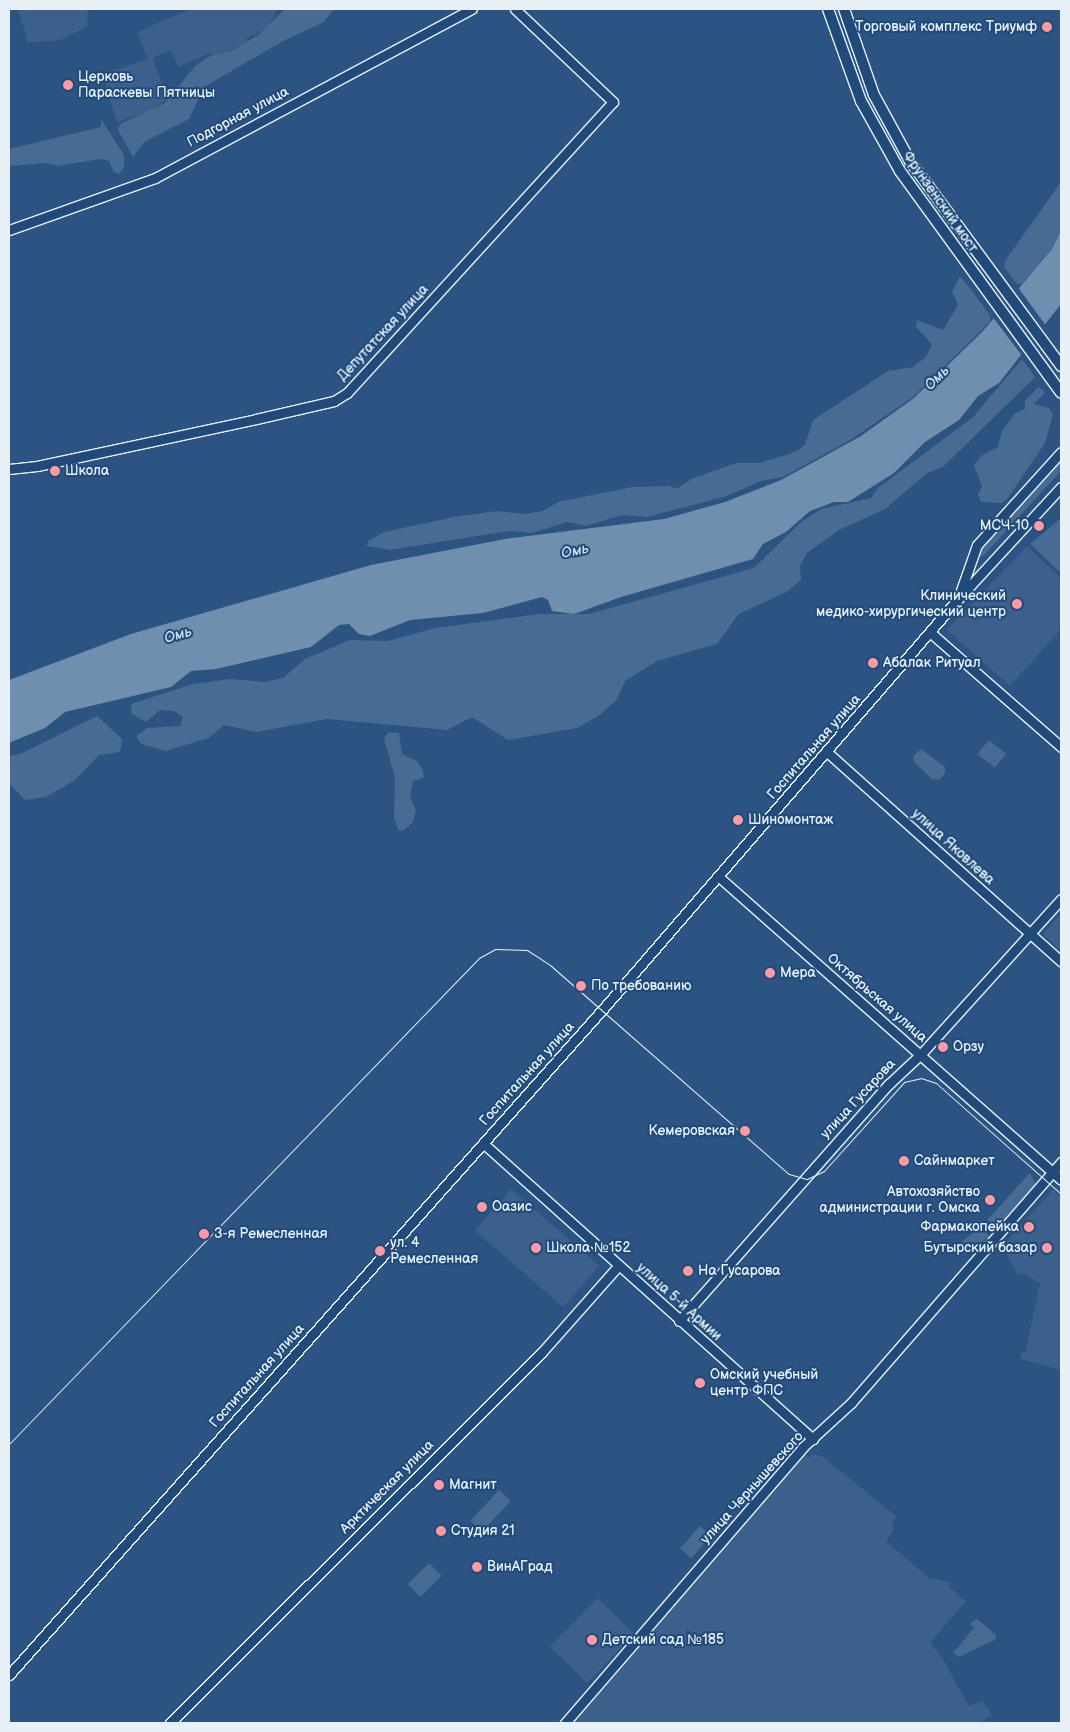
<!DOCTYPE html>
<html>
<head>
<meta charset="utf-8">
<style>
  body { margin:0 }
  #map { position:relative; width:1070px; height:1732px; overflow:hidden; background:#2b5482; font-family:"Balsamiq Sans",sans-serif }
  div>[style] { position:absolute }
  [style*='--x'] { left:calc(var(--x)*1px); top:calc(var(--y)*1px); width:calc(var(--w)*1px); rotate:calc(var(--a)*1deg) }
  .built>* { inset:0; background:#3a608b; transform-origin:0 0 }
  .green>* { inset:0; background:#476b93; transform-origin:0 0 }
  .water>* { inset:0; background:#708ead }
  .pier>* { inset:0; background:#2b5482 }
  .roads { filter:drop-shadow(1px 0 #e8f1f8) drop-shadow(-1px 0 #e8f1f8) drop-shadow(0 1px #e8f1f8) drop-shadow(0 -1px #e8f1f8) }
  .tertiary>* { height:9px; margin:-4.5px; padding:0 4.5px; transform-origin:4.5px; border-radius:4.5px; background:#1f4a7a }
  .secondary>* { height:9px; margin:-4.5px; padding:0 4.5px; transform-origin:4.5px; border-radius:4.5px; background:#1f4a7a }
  .primary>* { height:10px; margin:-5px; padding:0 5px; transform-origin:5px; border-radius:5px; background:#1f4a7a }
  .tram>* { height:1px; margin:-0.5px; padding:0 0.5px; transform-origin:0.5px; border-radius:0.5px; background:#e8f1f8 }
  .dots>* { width:14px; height:14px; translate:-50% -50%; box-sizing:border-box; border:2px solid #1f4a7a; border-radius:50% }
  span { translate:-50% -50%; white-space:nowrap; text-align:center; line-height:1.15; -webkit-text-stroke:4px #1f4a7a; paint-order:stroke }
  .poi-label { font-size:14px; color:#e8f1f8 }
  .right { translate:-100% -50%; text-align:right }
  .left { translate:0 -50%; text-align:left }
  .street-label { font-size:14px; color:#e8f1f8 }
  .water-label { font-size:15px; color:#d0dde9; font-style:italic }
  .frame { position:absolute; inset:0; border:10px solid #e8f1f8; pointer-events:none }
</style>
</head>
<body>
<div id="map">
  <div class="built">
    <div style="clip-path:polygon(18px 9px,88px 9px,87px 26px,62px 40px,28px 43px)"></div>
    <div style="clip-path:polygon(190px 9px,277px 9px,269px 28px,246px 38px,248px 42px,212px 58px,210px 53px,178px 67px,171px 50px,153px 58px,167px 99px,150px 111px,117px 122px,106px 87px,107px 73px,148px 59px,137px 32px)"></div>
    <div style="clip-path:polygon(1027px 546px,1061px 578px,1061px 629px,1010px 686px,947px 630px)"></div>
    <div style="clip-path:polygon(1061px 913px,1061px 951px,1043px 934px)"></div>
    <div style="left:511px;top:1189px;width:117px;height:55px;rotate:41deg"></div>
    <div style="clip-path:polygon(1053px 1190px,1061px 1197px,1061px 1370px,1020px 1359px,1021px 1352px,1025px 1353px,1040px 1284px,1023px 1273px,1018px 1275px,1002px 1246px)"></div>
    <div style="clip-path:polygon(812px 1454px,822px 1456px,897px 1517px,892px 1522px,894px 1529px,886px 1541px,929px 1578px,950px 1582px,949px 1587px,966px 1601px,930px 1643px,941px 1656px,969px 1706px,982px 1701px,992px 1715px,980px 1723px,574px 1723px,798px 1463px,805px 1455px,809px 1457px)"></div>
    <div style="left:597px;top:1598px;width:52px;height:68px;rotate:44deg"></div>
  </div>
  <div class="green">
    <div style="clip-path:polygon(285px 9px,338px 9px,332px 11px,324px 22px,283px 41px,204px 87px,189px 119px,144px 142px,133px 157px,118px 130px,120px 124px,165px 103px,195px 66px,208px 57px,231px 51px,258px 35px)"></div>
    <div style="clip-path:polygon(101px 119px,124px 155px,124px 167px,119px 174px,114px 172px,109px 161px,100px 159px,58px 166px,46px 163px,9px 166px,9px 149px,101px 127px)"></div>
    <div style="clip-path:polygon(1061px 182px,1061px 231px,1052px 249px,1022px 284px,1017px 284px,1004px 267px,1005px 261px)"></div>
    <div style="clip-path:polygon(959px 278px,962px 278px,990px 315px,990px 322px,913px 397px,852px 439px,783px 477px,761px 481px,727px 496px,647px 517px,622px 515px,586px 526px,567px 522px,532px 533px,509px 531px,389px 550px,367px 546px,368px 541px,384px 532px,454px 517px,497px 511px,525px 514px,543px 511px,558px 502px,633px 487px,670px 486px,677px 489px,691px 479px,736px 463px,760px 463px,795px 452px,805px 445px,813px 420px,888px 371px,913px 367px,926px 357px,932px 344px,916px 327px,917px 320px,943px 330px,958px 305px,952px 291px)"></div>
    <div style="clip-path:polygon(1022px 359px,1035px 377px,944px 466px,926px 474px,885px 509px,839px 530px,807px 553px,800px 566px,801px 580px,788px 591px,739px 614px,717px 644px,657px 661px,625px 681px,617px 699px,600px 715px,577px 728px,508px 740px,472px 717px,447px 730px,327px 719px,256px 732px,224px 725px,209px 738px,165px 751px,141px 744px,136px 736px,147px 728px,180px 726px,183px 717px,174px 711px,160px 710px,146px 722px,132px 714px,131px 704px,193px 684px,230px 679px,264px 682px,283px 678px,305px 659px,350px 640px,388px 641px,435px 628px,539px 614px,589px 614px,754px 568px,801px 522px,821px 509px,871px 498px,878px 488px,973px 417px)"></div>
    <div style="clip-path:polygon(1038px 387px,1044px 391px,1044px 394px,1033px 404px,1049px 408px,1053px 414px,1045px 443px,1008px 498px,1002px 503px,981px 502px,978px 494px,982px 487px,974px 465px,981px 456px,998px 447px,1002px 431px,1015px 413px,1025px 409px,1025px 401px)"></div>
    <div style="clip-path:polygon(1061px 458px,1061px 471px,984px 555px,978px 557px,979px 550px)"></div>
    <div style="clip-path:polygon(1061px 518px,1061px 573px,1030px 544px)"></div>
    <div style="clip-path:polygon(97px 716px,122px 739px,120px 752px,99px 755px,75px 780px,46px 797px,25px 800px,9px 783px,9px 756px,20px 754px)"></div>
    <div style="clip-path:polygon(389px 732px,399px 733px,402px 754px,418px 762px,423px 771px,424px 778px,413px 781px,410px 796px,416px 810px,413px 822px,403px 831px,398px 830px,394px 817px,395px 778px,384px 738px)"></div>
    <div style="left:989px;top:740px;width:22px;height:18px;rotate:39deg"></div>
    <div style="clip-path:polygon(921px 749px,945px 767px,945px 773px,939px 780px,932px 779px,914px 762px,913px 756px)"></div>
    <div style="clip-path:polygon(1030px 1173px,1036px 1185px,1001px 1223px,996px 1225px,987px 1220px)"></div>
    <div style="left:981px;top:1226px;width:13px;height:30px;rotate:51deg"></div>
    <div style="left:499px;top:1490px;width:16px;height:42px;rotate:43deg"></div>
    <div style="left:700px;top:1526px;width:15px;height:30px;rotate:42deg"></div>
    <div style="left:429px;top:1563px;width:18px;height:30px;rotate:45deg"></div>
    <div style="clip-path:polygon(977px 1619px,996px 1635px,996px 1639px,959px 1657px,953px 1653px,974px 1628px,970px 1624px)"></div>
  </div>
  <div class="water">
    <div style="clip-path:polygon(1061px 231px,1061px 304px,999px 383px,978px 396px,959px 420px,925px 442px,894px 473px,848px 502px,834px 502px,810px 511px,786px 532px,763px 544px,753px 559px,621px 597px,574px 614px,552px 611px,548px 600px,542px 597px,483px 613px,410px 620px,370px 636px,359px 634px,349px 624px,339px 625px,311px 647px,216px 669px,191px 671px,171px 687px,65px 712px,45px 728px,9px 743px,9px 680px,131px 634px,371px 565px,505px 539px,664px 519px,725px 502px,781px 480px,861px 436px,914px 398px,983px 331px,1052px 249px)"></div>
  </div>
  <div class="pier">
    <div style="clip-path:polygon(1017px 286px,1047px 327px,1023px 357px,992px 316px)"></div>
  </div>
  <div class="roads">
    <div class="tertiary">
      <div style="--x:9;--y:230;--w:155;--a:-19.6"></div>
      <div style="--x:155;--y:178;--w:359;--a:-28.1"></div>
      <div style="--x:9;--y:469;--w:28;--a:-6"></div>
      <div style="--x:37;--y:466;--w:224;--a:-12.1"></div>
      <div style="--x:256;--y:419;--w:80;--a:-13"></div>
      <div style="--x:334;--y:401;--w:15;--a:-32"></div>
      <div style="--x:347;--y:393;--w:394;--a:-47.6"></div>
      <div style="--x:613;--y:102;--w:135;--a:-136.5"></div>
      <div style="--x:931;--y:633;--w:173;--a:41.2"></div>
      <div style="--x:827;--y:752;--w:314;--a:41.8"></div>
      <div style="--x:484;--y:1144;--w:442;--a:41.9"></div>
      <div style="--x:679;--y:1321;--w:317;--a:-48.5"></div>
      <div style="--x:889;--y:1084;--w:44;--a:-43.2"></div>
      <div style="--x:170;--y:1723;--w:525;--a:-44.92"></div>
      <div style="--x:542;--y:1352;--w:115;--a:-48.5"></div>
      <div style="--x:565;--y:1723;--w:364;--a:-49.2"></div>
      <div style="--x:803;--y:1447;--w:65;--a:-42.5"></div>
      <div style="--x:851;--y:1403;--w:320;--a:-48.9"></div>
    </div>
    <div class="secondary">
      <div style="--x:959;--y:596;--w:54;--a:-70.6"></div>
      <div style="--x:977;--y:545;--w:125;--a:-47.9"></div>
      <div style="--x:719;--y:877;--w:457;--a:41.5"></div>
      <div style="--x:921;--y:1054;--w:209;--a:-47.9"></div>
      <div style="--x:9;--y:1675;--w:891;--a:-48.28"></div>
      <div style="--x:602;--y:1010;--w:544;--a:-49.1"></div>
      <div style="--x:958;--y:599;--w:152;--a:-47.4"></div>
    </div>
    <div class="primary">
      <div style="--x:828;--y:9;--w:98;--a:70.3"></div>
      <div style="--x:861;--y:101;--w:80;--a:60.9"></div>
      <div style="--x:900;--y:171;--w:274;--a:54"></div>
      <div style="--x:844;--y:9;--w:91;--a:70.8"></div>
      <div style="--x:874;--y:95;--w:75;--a:61.4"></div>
      <div style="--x:910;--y:161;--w:255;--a:53.6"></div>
    </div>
  </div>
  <div class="tram">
    <div style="--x:9;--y:1444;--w:676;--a:-45.96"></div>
    <div style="--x:479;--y:958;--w:18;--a:-29"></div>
    <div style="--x:495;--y:949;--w:32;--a:2"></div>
    <div style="--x:527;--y:950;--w:27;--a:33"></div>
    <div style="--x:550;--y:965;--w:317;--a:41.2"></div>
    <div style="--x:789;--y:1174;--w:19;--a:16"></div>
    <div style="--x:807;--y:1179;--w:19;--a:-25"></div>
    <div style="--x:824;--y:1171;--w:120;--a:-48"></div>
    <div style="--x:904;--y:1082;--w:17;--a:-13"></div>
    <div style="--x:921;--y:1078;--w:16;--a:18"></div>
    <div style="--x:936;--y:1083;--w:167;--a:41.6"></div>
  </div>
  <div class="dots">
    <div style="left:1047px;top:27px;background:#ff9aa2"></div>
    <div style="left:68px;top:85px;background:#ff9aa2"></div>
    <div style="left:55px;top:471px;background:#ff9aa2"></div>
    <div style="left:1039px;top:526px;background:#ff9aa2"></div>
    <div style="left:1017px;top:604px;background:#ff9aa2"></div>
    <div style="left:873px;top:663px;background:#ff9aa2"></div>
    <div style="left:738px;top:820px;background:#ff9aa2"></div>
    <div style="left:770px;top:973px;background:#ff9aa2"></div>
    <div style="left:581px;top:986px;background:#ff9aa2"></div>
    <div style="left:943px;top:1047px;background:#ff9aa2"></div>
    <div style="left:745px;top:1131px;background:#ff9aa2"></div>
    <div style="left:904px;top:1161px;background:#ff9aa2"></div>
    <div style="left:990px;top:1200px;background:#ff9aa2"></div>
    <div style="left:482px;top:1207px;background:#ff9aa2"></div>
    <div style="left:1029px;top:1227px;background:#ff9aa2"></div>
    <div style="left:204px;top:1234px;background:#ff9aa2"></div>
    <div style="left:536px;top:1248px;background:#ff9aa2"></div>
    <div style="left:1047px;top:1248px;background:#ff9aa2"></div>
    <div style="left:380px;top:1251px;background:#ff9aa2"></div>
    <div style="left:688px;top:1271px;background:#ff9aa2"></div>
    <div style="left:700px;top:1383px;background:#ff9aa2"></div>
    <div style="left:439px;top:1485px;background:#ff9aa2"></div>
    <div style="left:441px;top:1531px;background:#ff9aa2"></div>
    <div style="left:477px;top:1567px;background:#ff9aa2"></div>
    <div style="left:592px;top:1640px;background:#ff9aa2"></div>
  </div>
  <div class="poi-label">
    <span class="right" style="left:1037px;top:27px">Торговый комплекс Триумф</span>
    <span class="left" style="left:78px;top:85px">Церковь<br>Параскевы Пятницы</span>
    <span class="left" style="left:65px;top:471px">Школа</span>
    <span class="right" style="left:1029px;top:526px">МСЧ-10</span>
    <span class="right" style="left:1006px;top:604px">Клинический<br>медико-хирургический центр</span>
    <span class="left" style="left:883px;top:663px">Абалак Ритуал</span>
    <span class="left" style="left:748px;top:820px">Шиномонтаж</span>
    <span class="left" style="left:780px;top:973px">Мера</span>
    <span class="left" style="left:591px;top:986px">По требованию</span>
    <span class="left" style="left:953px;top:1047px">Орзу</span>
    <span class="right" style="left:735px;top:1131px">Кемеровская</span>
    <span class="left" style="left:914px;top:1161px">Сайнмаркет</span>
    <span class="right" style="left:980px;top:1200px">Автохозяйство<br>администрации г. Омска</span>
    <span class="left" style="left:492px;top:1207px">Оазис</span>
    <span class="right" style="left:1019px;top:1227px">Фармакопейка</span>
    <span class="left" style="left:214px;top:1234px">3-я Ремесленная</span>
    <span class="left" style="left:390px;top:1251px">ул. 4<br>Ремесленная</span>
    <span class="left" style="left:546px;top:1248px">Школа №152</span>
    <span class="right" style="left:1037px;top:1248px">Бутырский базар</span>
    <span class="left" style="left:698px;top:1271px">На Гусарова</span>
    <span class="left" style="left:710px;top:1383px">Омский учебный<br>центр ФПС</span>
    <span class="left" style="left:449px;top:1485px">Магнит</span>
    <span class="left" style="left:451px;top:1531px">Студия 21</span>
    <span class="left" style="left:487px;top:1567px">ВинАГрад</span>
    <span class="left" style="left:602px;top:1640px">Детский сад №185</span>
  </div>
  <div class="street-label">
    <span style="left:238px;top:117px;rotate:-28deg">Подгорная улица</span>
    <span style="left:940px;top:202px;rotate:55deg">Фрунзенский мост</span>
    <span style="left:383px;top:333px;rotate:-47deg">Депутатская улица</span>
    <span style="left:814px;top:747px;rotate:-49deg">Госпитальная улица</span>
    <span style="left:953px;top:847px;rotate:42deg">улица Яковлева</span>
    <span style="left:877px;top:998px;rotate:41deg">Октябрьская улица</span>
    <span style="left:527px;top:1074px;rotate:-48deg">Госпитальная улица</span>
    <span style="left:858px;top:1099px;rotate:-47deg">улица Гусарова</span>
    <span style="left:679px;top:1302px;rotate:42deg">улица 5-й Армии</span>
    <span style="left:257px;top:1376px;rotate:-48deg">Госпитальная улица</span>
    <span style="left:387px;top:1487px;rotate:-45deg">Арктическая улица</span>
    <span style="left:752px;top:1488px;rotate:-48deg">улица Чернышевского</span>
  </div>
  <div class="water-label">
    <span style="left:937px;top:378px;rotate:-45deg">Омь</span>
    <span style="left:575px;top:551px;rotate:-11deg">Омь</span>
    <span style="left:178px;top:635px;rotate:-16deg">Омь</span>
  </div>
  <div class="frame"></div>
</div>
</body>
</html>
